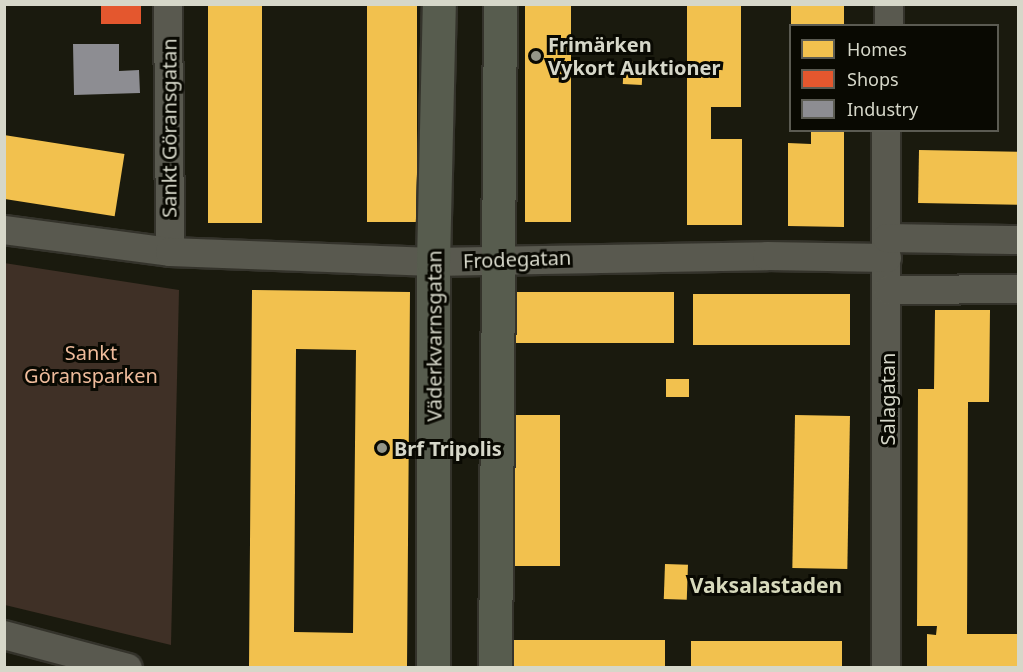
<!DOCTYPE html>
<html>
<head>
<meta charset="utf-8">
<style>
  body { margin:0 }
  #map { position:relative; width:1023px; height:672px; overflow:hidden; background:#1a1a0e; font-family:"Noto Sans",sans-serif }
  div>[style] { position:absolute }
  [style*='--x'] { left:calc(var(--x)*1px); top:calc(var(--y)*1px); width:calc(var(--w)*1px); rotate:calc(var(--a)*1deg) }
  .green>* { inset:0; background:#3f3026 }
  .homes>* { inset:0; background:#f2c14e; transform-origin:0 0 }
  .shops>* { inset:0; background:#e4572e; transform-origin:0 0 }
  .industry>* { inset:0; background:#8d8d92 }
  .roads { filter:drop-shadow(2px 0 #34332b) drop-shadow(-2px 0 #34332b) drop-shadow(0 2px #34332b) drop-shadow(0 -2px #34332b) }
  .minor>* { height:28px; margin:-14px; padding:0 14px; transform-origin:14px; border-radius:14px; background:#59594f }
  .major>* { height:33px; margin:-16.5px; padding:0 16.5px; transform-origin:16.5px; border-radius:16.5px; background:#575c4e }
  .dots>* { width:16px; height:16px; translate:-50% -50%; box-sizing:border-box; border:3px solid #090902; border-radius:50% }
  span { translate:-50% -50%; white-space:nowrap; text-align:center; line-height:1.15; -webkit-text-stroke:6px #090902; paint-order:stroke }
  .poi-label { font-size:20px; color:#d6d7c9; font-weight:700 }
  .left { translate:0 -50%; text-align:left }
  .street-label { font-size:20px; color:#d6d7c9 }
  .park-label { font-size:20px; color:#eebb9b }
  .neighbourhood-label { font-size:21px; color:#d7d9bc; font-weight:700 }
  .frame { position:absolute; inset:0; border:6px solid #d6d7c9; pointer-events:none }
  .legend { position:absolute; left:789px; top:24px; width:210px; height:108px; box-sizing:border-box; background:#090902; border:2px solid #5b5b52; margin:0; padding:8px 10px; list-style:none; font-size:18px; color:#d6d7c9 }
  .legend li { display:flex; align-items:center; gap:12px; height:30px }
  .legend b { width:30px; border:2px solid #5b5b52 }
</style>
</head>
<body>
<div id="map">
  <div class="green">
    <div style="clip-path:polygon(4px 263px,179px 290px,171px 645px,5px 605px)"></div>
  </div>
  <div class="homes">
    <div style="left:208px;top:4px;width:54px;height:219px"></div>
    <div style="left:367px;top:4px;width:50px;height:218px"></div>
    <div style="left:525px;top:4px;width:46px;height:218px"></div>
    <div style="clip-path:polygon(687px 4px,741px 4px,741px 107px,711px 107px,711px 139px,742px 139px,742px 225px,687px 225px)"></div>
    <div style="left:791px;top:4px;width:53px;height:22px"></div>
    <div style="left:624px;top:61px;width:19px;height:23px;rotate:3deg"></div>
    <div style="clip-path:polygon(811px 130px,844px 130px,844px 227px,788px 226px,788px 143px,811px 144px)"></div>
    <div style="left:4px;top:135px;width:122px;height:63px;rotate:9deg"></div>
    <div style="left:919px;top:150px;width:99px;height:53px;rotate:1deg"></div>
    <div style="clip-path:polygon(evenodd,252px 290px,410px 292px,407px 668px,249px 668px,252px 290px,296px 349px,356px 350px,353px 633px,294px 632px,296px 349px)"></div>
    <div style="left:674px;top:292px;width:51px;height:160px;rotate:90deg"></div>
    <div style="left:693px;top:294px;width:157px;height:51px"></div>
    <div style="clip-path:polygon(935px 310px,990px 310px,989px 402px,968px 402px,967px 634px,1018px 634px,1018px 668px,927px 668px,927px 634px,936px 635px,937px 626px,917px 626px,918px 389px,934px 389px)"></div>
    <div style="left:666px;top:379px;width:23px;height:18px"></div>
    <div style="left:515px;top:415px;width:45px;height:151px"></div>
    <div style="left:795px;top:415px;width:55px;height:153px;rotate:1deg"></div>
    <div style="left:665px;top:564px;width:23px;height:35px;rotate:2deg"></div>
    <div style="left:513px;top:640px;width:152px;height:28px"></div>
    <div style="left:691px;top:641px;width:151px;height:27px"></div>
  </div>
  <div class="shops">
    <div style="left:101px;top:4px;width:40px;height:20px"></div>
  </div>
  <div class="industry">
    <div style="clip-path:polygon(73px 44px,119px 44px,119px 71px,139px 70px,140px 93px,74px 95px)"></div>
  </div>
  <div class="roads">
    <div class="minor">
      <div style="--x:168;--y:4;--w:248;--a:89.5"></div>
      <div style="--x:889;--y:26;--w:22;--a:-90"></div>
      <div style="--x:886;--y:130;--w:538;--a:90"></div>
      <div style="--x:4;--y:230;--w:167;--a:7.5"></div>
      <div style="--x:170;--y:252;--w:263;--a:2.2"></div>
      <div style="--x:433;--y:262;--w:334;--a:-1"></div>
      <div style="--x:767;--y:256;--w:120;--a:1"></div>
      <div style="--x:887;--y:238;--w:131;--a:0.9"></div>
      <div style="--x:888;--y:290;--w:130;--a:-0.4"></div>
      <div style="--x:4;--y:635;--w:128;--a:14.9"></div>
    </div>
    <div class="major">
      <div style="--x:433;--y:668;--w:406;--a:-90"></div>
      <div style="--x:433;--y:262;--w:258;--a:-88.7"></div>
      <div style="--x:495;--y:668;--w:664;--a:-89.57"></div>
    </div>
  </div>
  <div class="dots">
    <div style="left:536px;top:56px;background:#949588"></div>
    <div style="left:382px;top:448px;background:#949588"></div>
  </div>
  <div class="poi-label">
    <span class="left" style="left:548px;top:56px">Frimärken<br>Vykort Auktioner</span>
    <span class="left" style="left:394px;top:448px">Brf Tripolis</span>
  </div>
  <div class="street-label">
    <span style="left:169px;top:128px;rotate:-90deg">Sankt Göransgatan</span>
    <span style="left:517px;top:259px;rotate:-2deg">Frodegatan</span>
    <span style="left:434px;top:336px;rotate:-90deg">Väderkvarnsgatan</span>
    <span style="left:887px;top:399px;rotate:-90deg">Salagatan</span>
  </div>
  <div class="park-label">
    <span style="left:91px;top:364px">Sankt<br>Göransparken</span>
  </div>
  <div class="neighbourhood-label">
    <span style="left:766px;top:585px">Vaksalastaden</span>
  </div>
  <div class="frame"></div>
  <ul class="legend">
  <li><b style="height:16px;background:#f2c14e"></b>Homes</li>
  <li><b style="height:16px;background:#e4572e"></b>Shops</li>
  <li><b style="height:16px;background:#8d8d92"></b>Industry</li>
  </ul>
</div>
</body>
</html>
